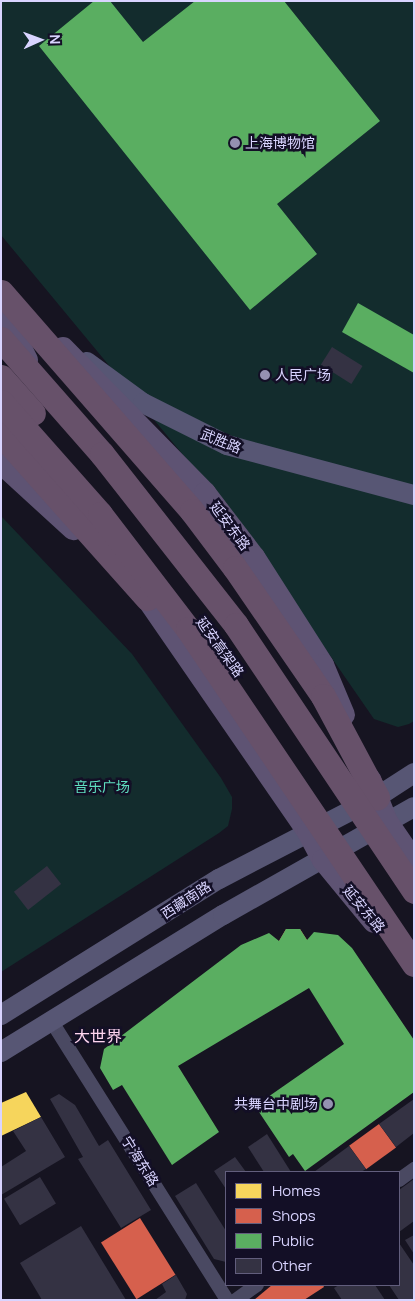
<!DOCTYPE html>
<html>
<head>
<meta charset="utf-8">
<style>
  body { margin:0 }
  #map { position:relative; width:415px; height:1301px; overflow:hidden; background:#161421; font-family:Manrope,"Noto Sans SC",sans-serif }
  div>[style] { position:absolute }
  [style*='--x'] { left:calc(var(--x)*1px); top:calc(var(--y)*1px); width:calc(var(--w)*1px); rotate:calc(var(--a)*1deg) }
  .green>* { inset:0; background:#132c2d }
  .homes>* { inset:0; background:#f6d55c }
  .shops>* { inset:0; background:#d6604d; transform-origin:0 0 }
  .public>* { inset:0; background:#5aae61 }
  .building>* { inset:0; background:#343243; transform-origin:0 0 }
  .street>* { height:14px; margin:-7px; padding:0 7px; transform-origin:7px; border-radius:7px; background:#4a4962 }
  .secondary>* { height:20px; margin:-10px; padding:0 10px; transform-origin:10px; border-radius:10px; background:#575674 }
  .primary>* { height:22px; margin:-11px; padding:0 11px; transform-origin:11px; border-radius:11px; background:#5e5373 }
  .highway>* { height:25px; margin:-12.5px; padding:0 12.5px; transform-origin:12.5px; border-radius:12.5px; background:#67516a }
  .highway-bridge>* { height:25px; margin:-12.5px; padding:0 12.5px; transform-origin:12.5px; border-radius:12.5px; background:#67516a }
  .dots>* { width:14px; height:14px; translate:-50% -50%; box-sizing:border-box; border:2px solid #130f26; border-radius:50% }
  span { translate:-50% -50%; white-space:nowrap; text-align:center; line-height:1.15; -webkit-text-stroke:5px #130f26; paint-order:stroke }
  .poi-label { font-size:14px; color:#d9d4ff }
  .left { translate:0 -50%; text-align:left }
  .right { translate:-100% -50%; text-align:right }
  .street-label { font-size:14px; color:#d9d4ff }
  .park-label { font-size:14px; color:#5fe0c0 }
  .quarter-label { font-size:16px; color:#ffd6f0 }
  .frame { position:absolute; inset:0; border:2px solid #d9d4ff; pointer-events:none }
  .legend { position:absolute; left:225px; top:1171px; width:175px; height:115px; box-sizing:border-box; background:#130f26; border:1px solid #625e7d; margin:0; padding:6px 9px; list-style:none; font-size:15px; color:#d9d4ff }
  .legend li { display:flex; align-items:center; gap:10px; height:25px }
  .legend b { width:25px; border:1px solid #625e7d }
  .north { position:absolute; left:15px; top:15px; width:50px; height:50px; -webkit-text-stroke:4px #130f26; paint-order:stroke; rotate:88deg; font-size:14px; font-weight:700; line-height:20px; text-align:center; color:#d9d4ff }
  .north::after { content:''; display:block; margin:auto; width:18px; height:22px; background:#d9d4ff; clip-path:polygon(50% 0,100% 100%,50% 72%,0 100%) }
</style>
</head>
<body>
<div id="map">
  <div class="green">
    <div style="clip-path:polygon(1px 1px,414px 1px,414px 721px,409px 724px,398px 727px,374px 719px,232px 514px,1px 235px)"></div>
    <div style="clip-path:polygon(1px 516px,132px 654px,221px 778px,232px 797px,232px 809px,228px 826px,219px 833px,1px 972px)"></div>
  </div>
  <div class="homes">
    <div style="clip-path:polygon(26px 1092px,41px 1117px,1px 1136px,1px 1103px)"></div>
  </div>
  <div class="shops">
    <div style="clip-path:polygon(286px 929px,300px 929px,307px 940px,299px 953px,286px 953px,279px 941px)"></div>
    <div style="left:379px;top:1124px;width:29px;height:37px;rotate:54deg"></div>
    <div style="left:140px;top:1218px;width:67px;height:46px;rotate:58deg"></div>
    <div style="clip-path:polygon(272px 1285px,323px 1285px,324px 1287px,304px 1300px,254px 1300px)"></div>
  </div>
  <div class="public">
    <div style="clip-path:polygon(94px 1px,110px 1px,143px 42px,195px 1px,284px 1px,380px 121px,277px 204px,317px 254px,250px 310px,39px 46px)"></div>
    <div style="clip-path:polygon(358px 303px,414px 335px,414px 373px,342px 332px)"></div>
    <div style="clip-path:polygon(286px 929px,300px 929px,307px 940px,314px 932px,338px 935px,352px 948px,414px 1040px,414px 1092px,305px 1171px,293px 1154px,289px 1157px,255px 1106px,344px 1044px,309px 988px,178px 1066px,219px 1132px,172px 1165px,122px 1085px,113px 1090px,100px 1068px,104px 1049px,241px 945px,269px 933px,279px 941px)"></div>
  </div>
  <div class="building">
    <div style="left:332px;top:347px;width:36px;height:21px;rotate:32deg"></div>
    <div style="left:47px;top:866px;width:23px;height:42px;rotate:52deg"></div>
    <div style="clip-path:polygon(59px 1094px,75px 1105px,99px 1146px,108px 1140px,151px 1210px,121px 1228px,78px 1159px,83px 1157px,50px 1099px)"></div>
    <div style="clip-path:polygon(414px 1099px,414px 1133px,396px 1147px,379px 1124px)"></div>
    <div style="clip-path:polygon(41px 1117px,65px 1157px,1px 1195px,1px 1167px,26px 1151px,13px 1131px)"></div>
    <div style="clip-path:polygon(267px 1134px,291px 1172px,264px 1172px,248px 1147px)"></div>
    <div style="clip-path:polygon(349px 1146px,366px 1169px,361px 1172px,314px 1172px)"></div>
    <div style="clip-path:polygon(235px 1157px,246px 1172px,226px 1172px,226px 1189px,214px 1171px)"></div>
    <div style="left:40px;top:1177px;width:31px;height:42px;rotate:59deg"></div>
    <div style="clip-path:polygon(414px 1179px,414px 1221px,399px 1232px,399px 1190px)"></div>
    <div style="clip-path:polygon(196px 1183px,226px 1231px,226px 1262px,214px 1259px,175px 1196px)"></div>
    <div style="clip-path:polygon(81px 1226px,126px 1300px,42px 1300px,20px 1263px)"></div>
    <div style="clip-path:polygon(414px 1235px,414px 1254px,405px 1240px)"></div>
    <div style="clip-path:polygon(399px 1243px,414px 1265px,414px 1300px,399px 1300px,389px 1285px,399px 1285px)"></div>
    <div style="clip-path:polygon(176px 1275px,187px 1294px,185px 1300px,155px 1300px,166px 1292px,162px 1284px)"></div>
    <div style="clip-path:polygon(339px 1285px,375px 1285px,385px 1300px,342px 1300px,334px 1288px)"></div>
  </div>
  <div class="street">
    <div style="--x:52;--y:1022;--w:328;--a:57.8"></div>
    <div style="--x:399;--y:1180;--w:19;--a:-36"></div>
    <div style="--x:236;--y:1300;--w:26;--a:-36"></div>
  </div>
  <div class="secondary">
    <div style="--x:87;--y:362;--w:69;--a:36.2"></div>
    <div style="--x:143;--y:403;--w:94;--a:26.6"></div>
    <div style="--x:227;--y:445;--w:194;--a:15"></div>
    <div style="--x:1;--y:1015;--w:257;--a:-32"></div>
    <div style="--x:219;--y:879;--w:178;--a:-27.4"></div>
    <div style="--x:377;--y:797;--w:44;--a:-33"></div>
    <div style="--x:1;--y:1052;--w:261;--a:-31.7"></div>
    <div style="--x:223;--y:915;--w:219;--a:-29.5"></div>
  </div>
  <div class="primary">
    <div style="--x:1;--y:308;--w:58;--a:63.4"></div>
    <div style="--x:63;--y:348;--w:203;--a:45.6"></div>
    <div style="--x:205;--y:493;--w:81;--a:52.6"></div>
    <div style="--x:254;--y:557;--w:128;--a:57.4"></div>
    <div style="--x:323;--y:665;--w:54;--a:67.2"></div>
    <div style="--x:1;--y:463;--w:98;--a:42.5"></div>
    <div style="--x:137;--y:584;--w:301;--a:55.4"></div>
    <div style="--x:308;--y:832;--w:32;--a:62"></div>
    <div style="--x:323;--y:860;--w:80;--a:50.6"></div>
    <div style="--x:370;--y:779;--w:46;--a:68.4"></div>
    <div style="--x:379;--y:810;--w:62;--a:55.5"></div>
  </div>
  <div class="highway">
    <div style="--x:1;--y:292;--w:291;--a:48.9"></div>
    <div style="--x:192;--y:511;--w:71;--a:53"></div>
    <div style="--x:235;--y:568;--w:155;--a:55.5"></div>
    <div style="--x:323;--y:696;--w:115;--a:61.9"></div>
    <div style="--x:1;--y:434;--w:220;--a:48.3"></div>
  </div>
  <div class="highway-bridge">
    <div style="--x:1;--y:339;--w:153;--a:48.7"></div>
    <div style="--x:102;--y:454;--w:217;--a:51.9"></div>
    <div style="--x:236;--y:625;--w:320;--a:56.2"></div>
    <div style="--x:1;--y:377;--w:48;--a:48.4"></div>
    <div style="--x:1;--y:402;--w:149;--a:48.5"></div>
    <div style="--x:100;--y:514;--w:145;--a:52.6"></div>
    <div style="--x:188;--y:629;--w:404;--a:56"></div>
  </div>
  <div class="dots">
    <div style="left:235px;top:143px;background:#9591b1"></div>
    <div style="left:265px;top:375px;background:#9591b1"></div>
    <div style="left:328px;top:1104px;background:#9591b1"></div>
  </div>
  <div class="poi-label">
    <span class="left" style="left:245px;top:143px">上海博物馆</span>
    <span class="left" style="left:275px;top:375px">人民广场</span>
    <span class="right" style="left:318px;top:1104px">共舞台中剧场</span>
  </div>
  <div class="street-label">
    <span style="left:221px;top:441px;rotate:22deg">武胜路</span>
    <span style="left:230px;top:526px;rotate:53deg">延安东路</span>
    <span style="left:220px;top:647px;rotate:54deg">延安高架路</span>
    <span style="left:186px;top:900px;rotate:-33deg">西藏南路</span>
    <span style="left:364px;top:909px;rotate:50deg">延安东路</span>
    <span style="left:140px;top:1161px;rotate:58deg">宁海东路</span>
  </div>
  <div class="park-label">
    <span style="left:102px;top:787px">音乐广场</span>
  </div>
  <div class="quarter-label">
    <span style="left:98px;top:1036px">大世界</span>
  </div>
  <div class="frame"></div>
  <ul class="legend">
  <li><b style="height:14px;background:#f6d55c"></b>Homes</li>
  <li><b style="height:14px;background:#d6604d"></b>Shops</li>
  <li><b style="height:14px;background:#5aae61"></b>Public</li>
  <li><b style="height:14px;background:#343243"></b>Other</li>
  </ul>
  <div class="north">N</div>
</div>
</body>
</html>
